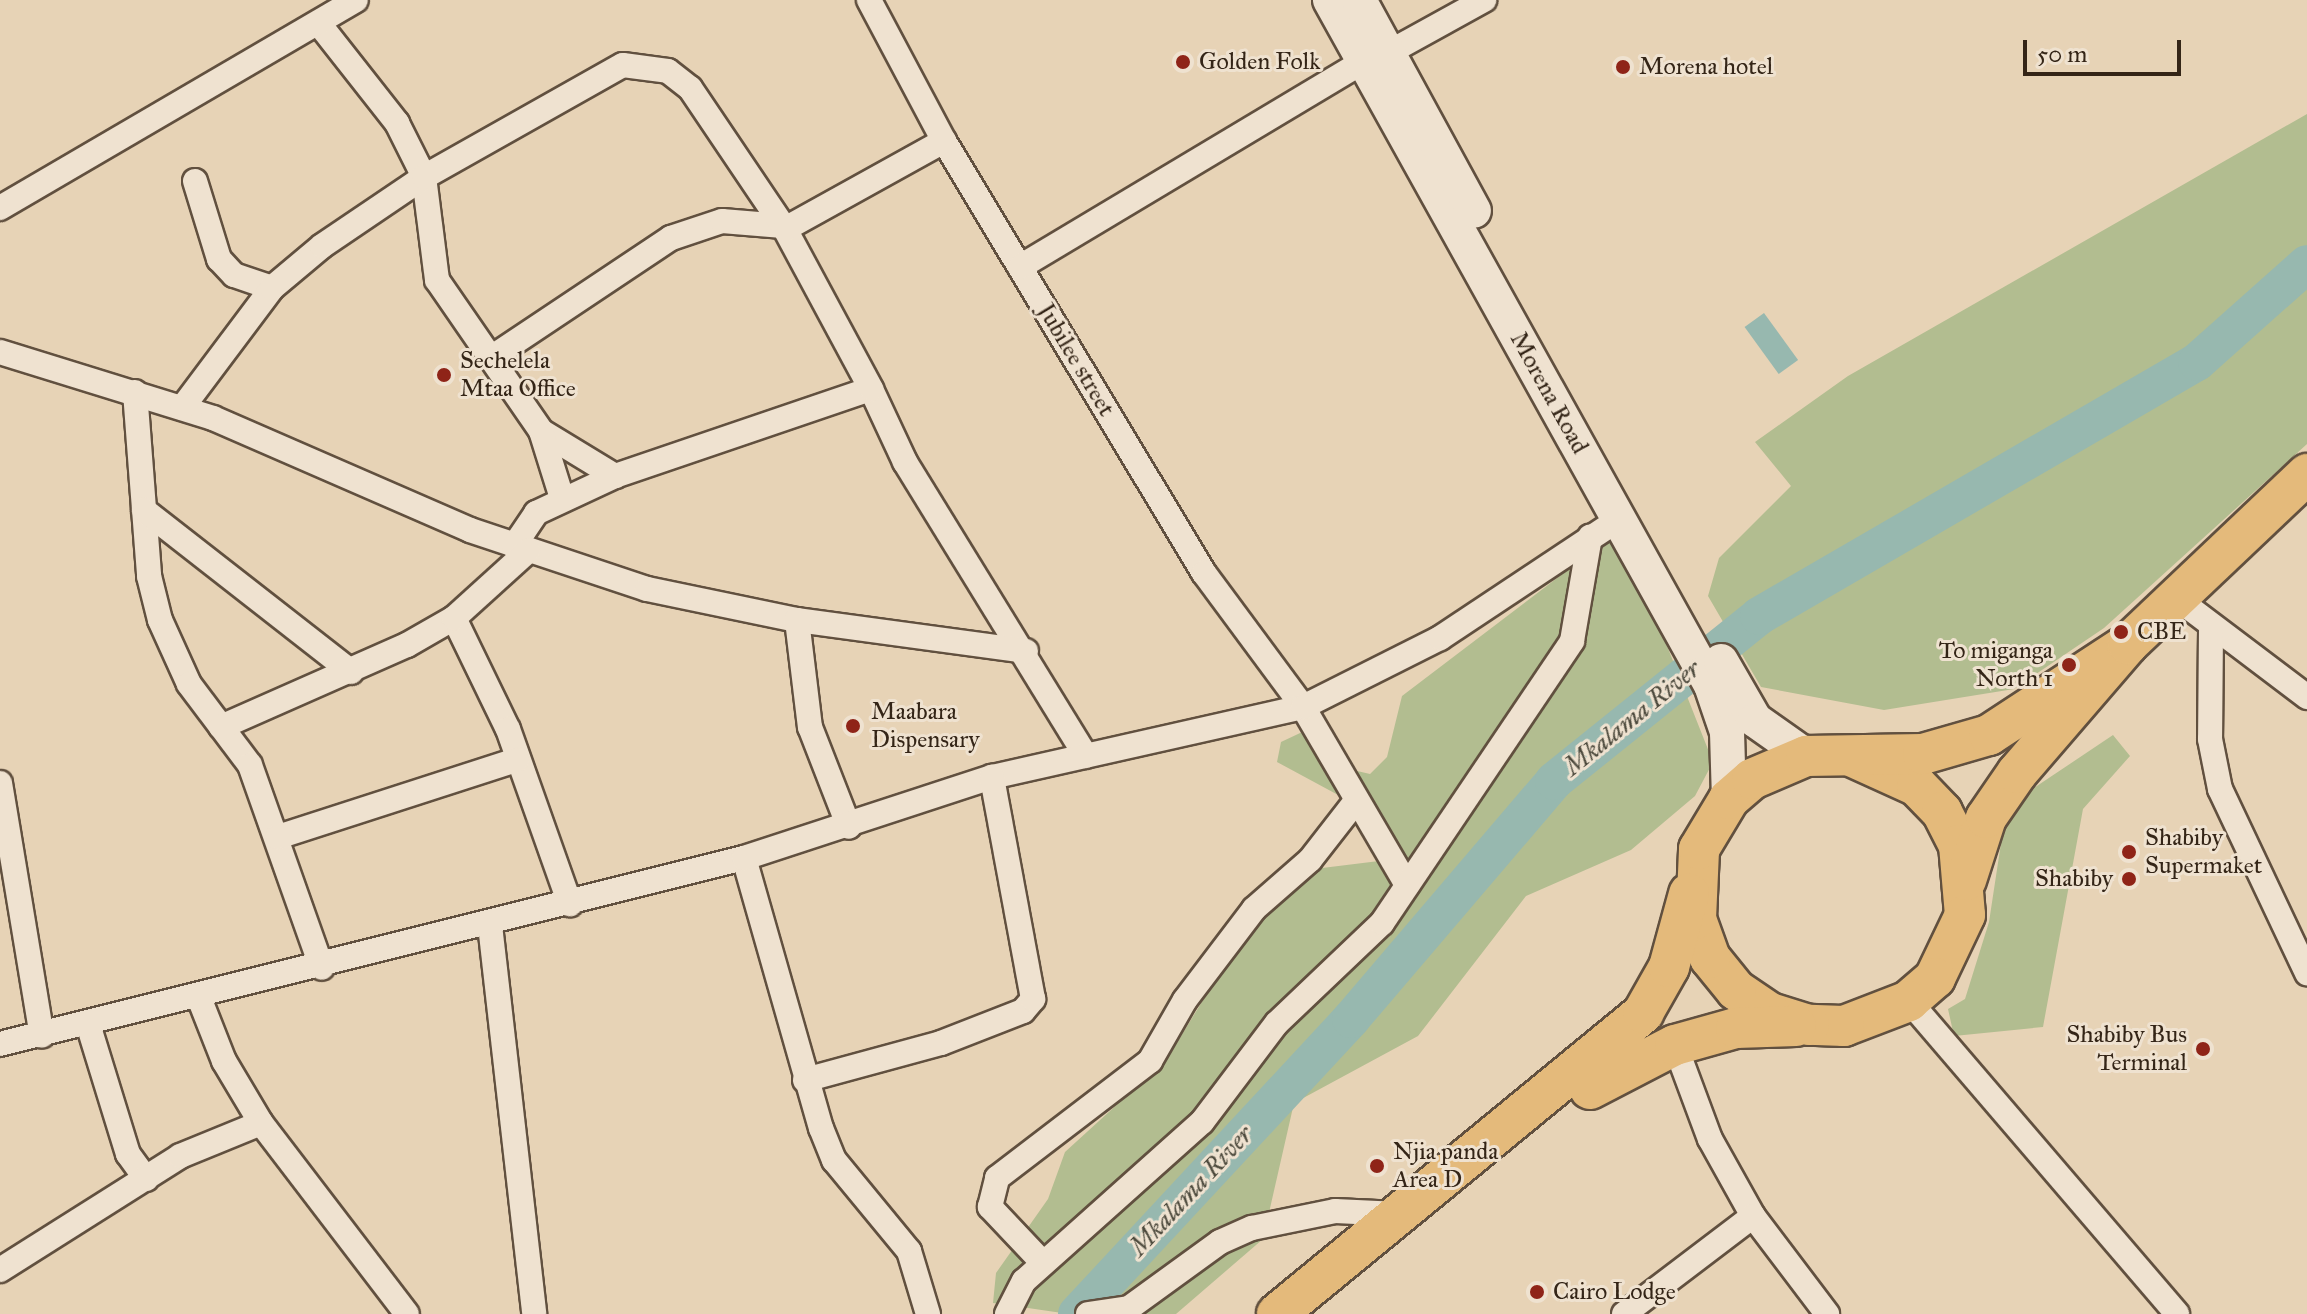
<!DOCTYPE html>
<html>
<head>
<meta charset="utf-8">
<style>
  body { margin:0 }
  #map { position:relative; width:2307px; height:1314px; overflow:hidden; background:#e7d3b6; font-family:"IM FELL Great Primer",serif }
  div>[style] { position:absolute }
  [style*='--x'] { left:calc(var(--x)*1px); top:calc(var(--y)*1px); width:calc(var(--w)*1px); rotate:calc(var(--a)*1deg) }
  .green>* { inset:0; background:#b2bd90 }
  .water>* { inset:0; background:#97b8af; transform-origin:0 0 }
  .river>* { height:38px; margin:-19px; padding:0 19px; transform-origin:19px; border-radius:19px; background:#97b8af }
  .roads { filter:drop-shadow(2px 0 #61503f) drop-shadow(-2px 0 #61503f) drop-shadow(0 2px #61503f) drop-shadow(0 -2px #61503f) }
  .minor>* { height:24px; margin:-12px; padding:0 12px; transform-origin:12px; border-radius:12px; background:#efe2d0 }
  .secondary>* { height:34px; margin:-17px; padding:0 17px; transform-origin:17px; border-radius:17px; background:#efe2d0 }
  .trunk>* { height:40px; margin:-20px; padding:0 20px; transform-origin:20px; border-radius:20px; background:#e4ba7b }
  .dots>* { width:22px; height:22px; translate:-50% -50%; box-sizing:border-box; border:4px solid #efe2d0; border-radius:50% }
  span { translate:-50% -50%; white-space:nowrap; text-align:center; line-height:1.15; -webkit-text-stroke:6px #efe2d0; paint-order:stroke }
  .poi-label { font-size:24px; color:#342517 }
  .left { translate:0 -50%; text-align:left }
  .right { translate:-100% -50%; text-align:right }
  .street-label { font-size:24px; color:#342517 }
  .water-label { font-size:26px; color:#4d4a3d; font-style:italic }
  .scale { position:absolute; left:2023px; top:40px; width:158px; height:36px; box-sizing:border-box; border:4px solid #342517; border-top:0; padding-left:10px; font-size:24px; line-height:28px; white-space:nowrap; color:#342517; -webkit-text-stroke:6px #efe2d0; paint-order:stroke }
</style>
</head>
<body>
<div id="map">
  <div class="green">
    <div style="clip-path:polygon(2307px 114px,2307px 444px,2104px 628px,2014px 689px,1884px 710px,1761px 687px,1708px 596px,1719px 558px,1791px 486px,1755px 442px,1848px 376px)"></div>
    <div style="clip-path:polygon(1611px 537px,1656px 618px,1713px 762px,1695px 796px,1631px 850px,1526px 896px,1418px 1036px,1294px 1103px,1263px 1239px,1176px 1314px,1069px 1314px,993px 1303px,996px 1273px,1048px 1199px,1065px 1152px,1167px 1059px,1222px 969px,1306px 870px,1379px 861px,1340px 796px,1277px 762px,1281px 742px,1315px 726px,1336px 766px,1370px 774px,1387px 757px,1402px 696px)"></div>
    <div style="clip-path:polygon(2113px 735px,2130px 756px,2083px 809px,2043px 1027px,1954px 1036px,1948px 1009px,1965px 999px,1989px 922px,2003px 830px,2031px 790px)"></div>
  </div>
  <div class="water">
    <div style="left:1764px;top:313px;width:58px;height:24px;rotate:54deg"></div>
  </div>
  <div class="river">
    <div style="--x:1077;--y:1314;--w:403;--a:-47.1"></div>
    <div style="--x:1351;--y:1019;--w:313;--a:-49.5"></div>
    <div style="--x:1554;--y:781;--w:263;--a:-38.8"></div>
    <div style="--x:1759;--y:616;--w:506;--a:-30.11"></div>
    <div style="--x:2197;--y:362;--w:147;--a:-41.7"></div>
  </div>
  <div class="roads">
    <div class="minor">
      <div style="--x:869;--y:0;--w:160;--a:62"></div>
      <div style="--x:944;--y:141;--w:504;--a:58.96"></div>
      <div style="--x:1204;--y:573;--w:167;--a:53.5"></div>
      <div style="--x:1303;--y:707;--w:206;--a:59.7"></div>
      <div style="--x:320;--y:25;--w:125;--a:51.8"></div>
      <div style="--x:397;--y:123;--w:60;--a:63.4"></div>
      <div style="--x:424;--y:177;--w:104;--a:82.8"></div>
      <div style="--x:437;--y:280;--w:183;--a:55.4"></div>
      <div style="--x:541;--y:431;--w:87;--a:31.3"></div>
      <div style="--x:615;--y:476;--w:270;--a:-18.8"></div>
      <div style="--x:871;--y:389;--w:81;--a:65"></div>
      <div style="--x:905;--y:462;--w:345;--a:58.4"></div>
      <div style="--x:1388;--y:53;--w:110;--a:-28.9"></div>
      <div style="--x:195;--y:181;--w:82;--a:72.9"></div>
      <div style="--x:219;--y:259;--w:22;--a:47"></div>
      <div style="--x:234;--y:275;--w:40;--a:18.9"></div>
      <div style="--x:0;--y:208;--w:412;--a:-30.3"></div>
      <div style="--x:785;--y:229;--w:182;--a:61.7"></div>
      <div style="--x:1020;--y:267;--w:401;--a:-30.9"></div>
      <div style="--x:0;--y:352;--w:223;--a:17.2"></div>
      <div style="--x:213;--y:418;--w:280;--a:23.5"></div>
      <div style="--x:470;--y:530;--w:187;--a:18.4"></div>
      <div style="--x:647;--y:589;--w:153;--a:11.7"></div>
      <div style="--x:797;--y:620;--w:231;--a:7.7"></div>
      <div style="--x:494;--y:356;--w:213;--a:-33.7"></div>
      <div style="--x:671;--y:238;--w:54;--a:-18.4"></div>
      <div style="--x:722;--y:221;--w:61;--a:4.7"></div>
      <div style="--x:135;--y:392;--w:185;--a:85.6"></div>
      <div style="--x:149;--y:576;--w:45;--a:76"></div>
      <div style="--x:160;--y:620;--w:70;--a:65.6"></div>
      <div style="--x:189;--y:684;--w:101;--a:53"></div>
      <div style="--x:250;--y:765;--w:215;--a:70.5"></div>
      <div style="--x:182;--y:408;--w:150;--a:-53.1"></div>
      <div style="--x:272;--y:288;--w:65;--a:-40"></div>
      <div style="--x:322;--y:246;--w:123;--a:-34.1"></div>
      <div style="--x:424;--y:177;--w:228;--a:-29.4"></div>
      <div style="--x:623;--y:65;--w:45;--a:7.6"></div>
      <div style="--x:668;--y:71;--w:28;--a:38"></div>
      <div style="--x:690;--y:88;--w:170;--a:56"></div>
      <div style="--x:785;--y:229;--w:182;--a:-29"></div>
      <div style="--x:541;--y:431;--w:70;--a:72.6"></div>
      <div style="--x:144;--y:510;--w:263;--a:38"></div>
      <div style="--x:514;--y:546;--w:40;--a:-56"></div>
      <div style="--x:536;--y:513;--w:87;--a:-25.1"></div>
      <div style="--x:2175;--y:597;--w:166;--a:37.1"></div>
      <div style="--x:454;--y:618;--w:123;--a:64.1"></div>
      <div style="--x:508;--y:729;--w:186;--a:70.5"></div>
      <div style="--x:797;--y:620;--w:108;--a:83.1"></div>
      <div style="--x:810;--y:727;--w:107;--a:68.7"></div>
      <div style="--x:2211;--y:630;--w:109;--a:90.5"></div>
      <div style="--x:2210;--y:739;--w:51;--a:78.7"></div>
      <div style="--x:2220;--y:789;--w:204;--a:64.7"></div>
      <div style="--x:221;--y:727;--w:203;--a:-23.8"></div>
      <div style="--x:407;--y:645;--w:54;--a:-29.9"></div>
      <div style="--x:454;--y:618;--w:100;--a:-42.2"></div>
      <div style="--x:0;--y:783;--w:256;--a:80.6"></div>
      <div style="--x:278;--y:837;--w:251;--a:-17.9"></div>
      <div style="--x:744;--y:858;--w:281;--a:74.1"></div>
      <div style="--x:821;--y:1128;--w:35;--a:68"></div>
      <div style="--x:834;--y:1160;--w:118;--a:50.5"></div>
      <div style="--x:909;--y:1251;--w:66;--a:73.2"></div>
      <div style="--x:490;--y:925;--w:391;--a:83.5"></div>
      <div style="--x:198;--y:995;--w:71;--a:68.5"></div>
      <div style="--x:224;--y:1061;--w:72;--a:59.2"></div>
      <div style="--x:261;--y:1123;--w:240;--a:52.6"></div>
      <div style="--x:1909;--y:1001;--w:412;--a:49.4"></div>
      <div style="--x:88;--y:1024;--w:136;--a:72.9"></div>
      <div style="--x:128;--y:1154;--w:31;--a:54"></div>
      <div style="--x:0;--y:1044;--w:767;--a:-14.04"></div>
      <div style="--x:744;--y:858;--w:261;--a:-18.1"></div>
      <div style="--x:992;--y:777;--w:319;--a:-12.7"></div>
      <div style="--x:1303;--y:707;--w:153;--a:-26.7"></div>
      <div style="--x:1440;--y:638;--w:215;--a:-33.6"></div>
      <div style="--x:1675;--y:1045;--w:100;--a:69.6"></div>
      <div style="--x:1710;--y:1139;--w:88;--a:60.8"></div>
      <div style="--x:1753;--y:1216;--w:123;--a:52.9"></div>
      <div style="--x:805;--y:1080;--w:141;--a:-15.2"></div>
      <div style="--x:941;--y:1043;--w:88;--a:-21.3"></div>
      <div style="--x:1023;--y:1011;--w:16;--a:-50"></div>
      <div style="--x:1033;--y:999;--w:226;--a:-100.5"></div>
      <div style="--x:1042;--y:1262;--w:76;--a:-133.4"></div>
      <div style="--x:990;--y:1207;--w:30;--a:-76"></div>
      <div style="--x:997;--y:1178;--w:193;--a:-37.4"></div>
      <div style="--x:1150;--y:1061;--w:70;--a:-60.2"></div>
      <div style="--x:1185;--y:1000;--w:114;--a:-52.8"></div>
      <div style="--x:1254;--y:909;--w:74;--a:-41.2"></div>
      <div style="--x:1310;--y:860;--w:75;--a:-52.1"></div>
      <div style="--x:0;--y:1270;--w:213;--a:-32.3"></div>
      <div style="--x:180;--y:1156;--w:87;--a:-22.2"></div>
      <div style="--x:1007;--y:1314;--w:37;--a:-63"></div>
      <div style="--x:1024;--y:1281;--w:239;--a:-41.8"></div>
      <div style="--x:1202;--y:1122;--w:124;--a:-52.9"></div>
      <div style="--x:1277;--y:1023;--w:145;--a:-43.6"></div>
      <div style="--x:1382;--y:923;--w:340;--a:-56"></div>
      <div style="--x:1572;--y:641;--w:106;--a:-80.2"></div>
      <div style="--x:1088;--y:1314;--w:41;--a:-8.3"></div>
      <div style="--x:1129;--y:1308;--w:112;--a:-36"></div>
      <div style="--x:1220;--y:1242;--w:35;--a:-24"></div>
      <div style="--x:1252;--y:1228;--w:85;--a:-11.6"></div>
      <div style="--x:1335;--y:1211;--w:64;--a:2.7"></div>
      <div style="--x:1624;--y:1314;--w:162;--a:-37.2"></div>
    </div>
    <div class="secondary">
      <div style="--x:1330;--y:0;--w:784;--a:60.92"></div>
      <div style="--x:1711;--y:685;--w:50;--a:71.2"></div>
      <div style="--x:1727;--y:732;--w:67;--a:88.3"></div>
      <div style="--x:1359;--y:0;--w:240;--a:61.4"></div>
      <div style="--x:1721;--y:661;--w:68;--a:60"></div>
      <div style="--x:1755;--y:720;--w:62;--a:35.2"></div>
    </div>
    <div class="trunk">
      <div style="--x:1851;--y:756;--w:72;--a:24.4"></div>
      <div style="--x:1917;--y:786;--w:36;--a:46"></div>
      <div style="--x:1942;--y:812;--w:37;--a:63"></div>
      <div style="--x:1959;--y:845;--w:70;--a:85.1"></div>
      <div style="--x:1965;--y:915;--w:70;--a:115.5"></div>
      <div style="--x:1935;--y:978;--w:35;--a:139"></div>
      <div style="--x:1909;--y:1001;--w:70;--a:159"></div>
      <div style="--x:1844;--y:1026;--w:35;--a:-178"></div>
      <div style="--x:1809;--y:1025;--w:41;--a:-162.9"></div>
      <div style="--x:1770;--y:1013;--w:41;--a:-145.9"></div>
      <div style="--x:1736;--y:990;--w:41;--a:-129.1"></div>
      <div style="--x:1710;--y:958;--w:41;--a:-109.7"></div>
      <div style="--x:1696;--y:919;--w:70;--a:-87.5"></div>
      <div style="--x:1699;--y:849;--w:58;--a:-59"></div>
      <div style="--x:1729;--y:799;--w:30;--a:-41"></div>
      <div style="--x:1752;--y:779;--w:59;--a:-23.1"></div>
      <div style="--x:1806;--y:756;--w:117;--a:-1"></div>
      <div style="--x:1923;--y:754;--w:69;--a:-16.1"></div>
      <div style="--x:1989;--y:735;--w:166;--a:-33.2"></div>
      <div style="--x:1966;--y:880;--w:65;--a:-72.1"></div>
      <div style="--x:1986;--y:818;--w:55;--a:-55.4"></div>
      <div style="--x:2017;--y:773;--w:170;--a:-49.3"></div>
      <div style="--x:2128;--y:644;--w:247;--a:-43.5"></div>
      <div style="--x:1590;--y:1089;--w:96;--a:-27.4"></div>
      <div style="--x:1675;--y:1045;--w:63;--a:-15.6"></div>
      <div style="--x:1736;--y:1028;--w:60;--a:-1.9"></div>
      <div style="--x:1277;--y:1314;--w:474;--a:-39.4"></div>
      <div style="--x:1643;--y:1013;--w:53;--a:-60.5"></div>
      <div style="--x:1669;--y:967;--w:76;--a:-74.7"></div>
    </div>
  </div>
  <div class="dots">
    <div style="left:1183px;top:62px;background:#8f2418"></div>
    <div style="left:1623px;top:67px;background:#8f2418"></div>
    <div style="left:444px;top:375px;background:#8f2418"></div>
    <div style="left:2121px;top:632px;background:#8f2418"></div>
    <div style="left:2069px;top:665px;background:#8f2418"></div>
    <div style="left:853px;top:726px;background:#8f2418"></div>
    <div style="left:2129px;top:852px;background:#8f2418"></div>
    <div style="left:2129px;top:879px;background:#8f2418"></div>
    <div style="left:2203px;top:1049px;background:#8f2418"></div>
    <div style="left:1377px;top:1166px;background:#8f2418"></div>
    <div style="left:1537px;top:1292px;background:#8f2418"></div>
  </div>
  <div class="poi-label">
    <span class="left" style="left:1199px;top:62px">Golden Folk</span>
    <span class="left" style="left:1639px;top:67px">Morena hotel</span>
    <span class="left" style="left:460px;top:375px">Sechelela<br>Mtaa Office</span>
    <span class="left" style="left:2137px;top:632px">CBE</span>
    <span class="right" style="left:2053px;top:665px">To miganga<br>North 1</span>
    <span class="left" style="left:871px;top:726px">Maabara<br>Dispensary</span>
    <span class="left" style="left:2145px;top:852px">Shabiby<br>Supermaket</span>
    <span class="right" style="left:2113px;top:879px">Shabiby</span>
    <span class="right" style="left:2187px;top:1049px">Shabiby Bus<br>Terminal</span>
    <span class="left" style="left:1393px;top:1166px">Njia panda<br>Area D</span>
    <span class="left" style="left:1553px;top:1292px">Cairo Lodge</span>
  </div>
  <div class="street-label">
    <span style="left:1076px;top:360px;rotate:59deg">Jubilee street</span>
    <span style="left:1549px;top:393px;rotate:61deg">Morena Road</span>
  </div>
  <div class="water-label">
    <span style="left:1632px;top:718px;rotate:-39deg">Mkalama River</span>
    <span style="left:1191px;top:1191px;rotate:-47deg">Mkalama River</span>
  </div>
  <div class="scale">50 m</div>
</div>
</body>
</html>
